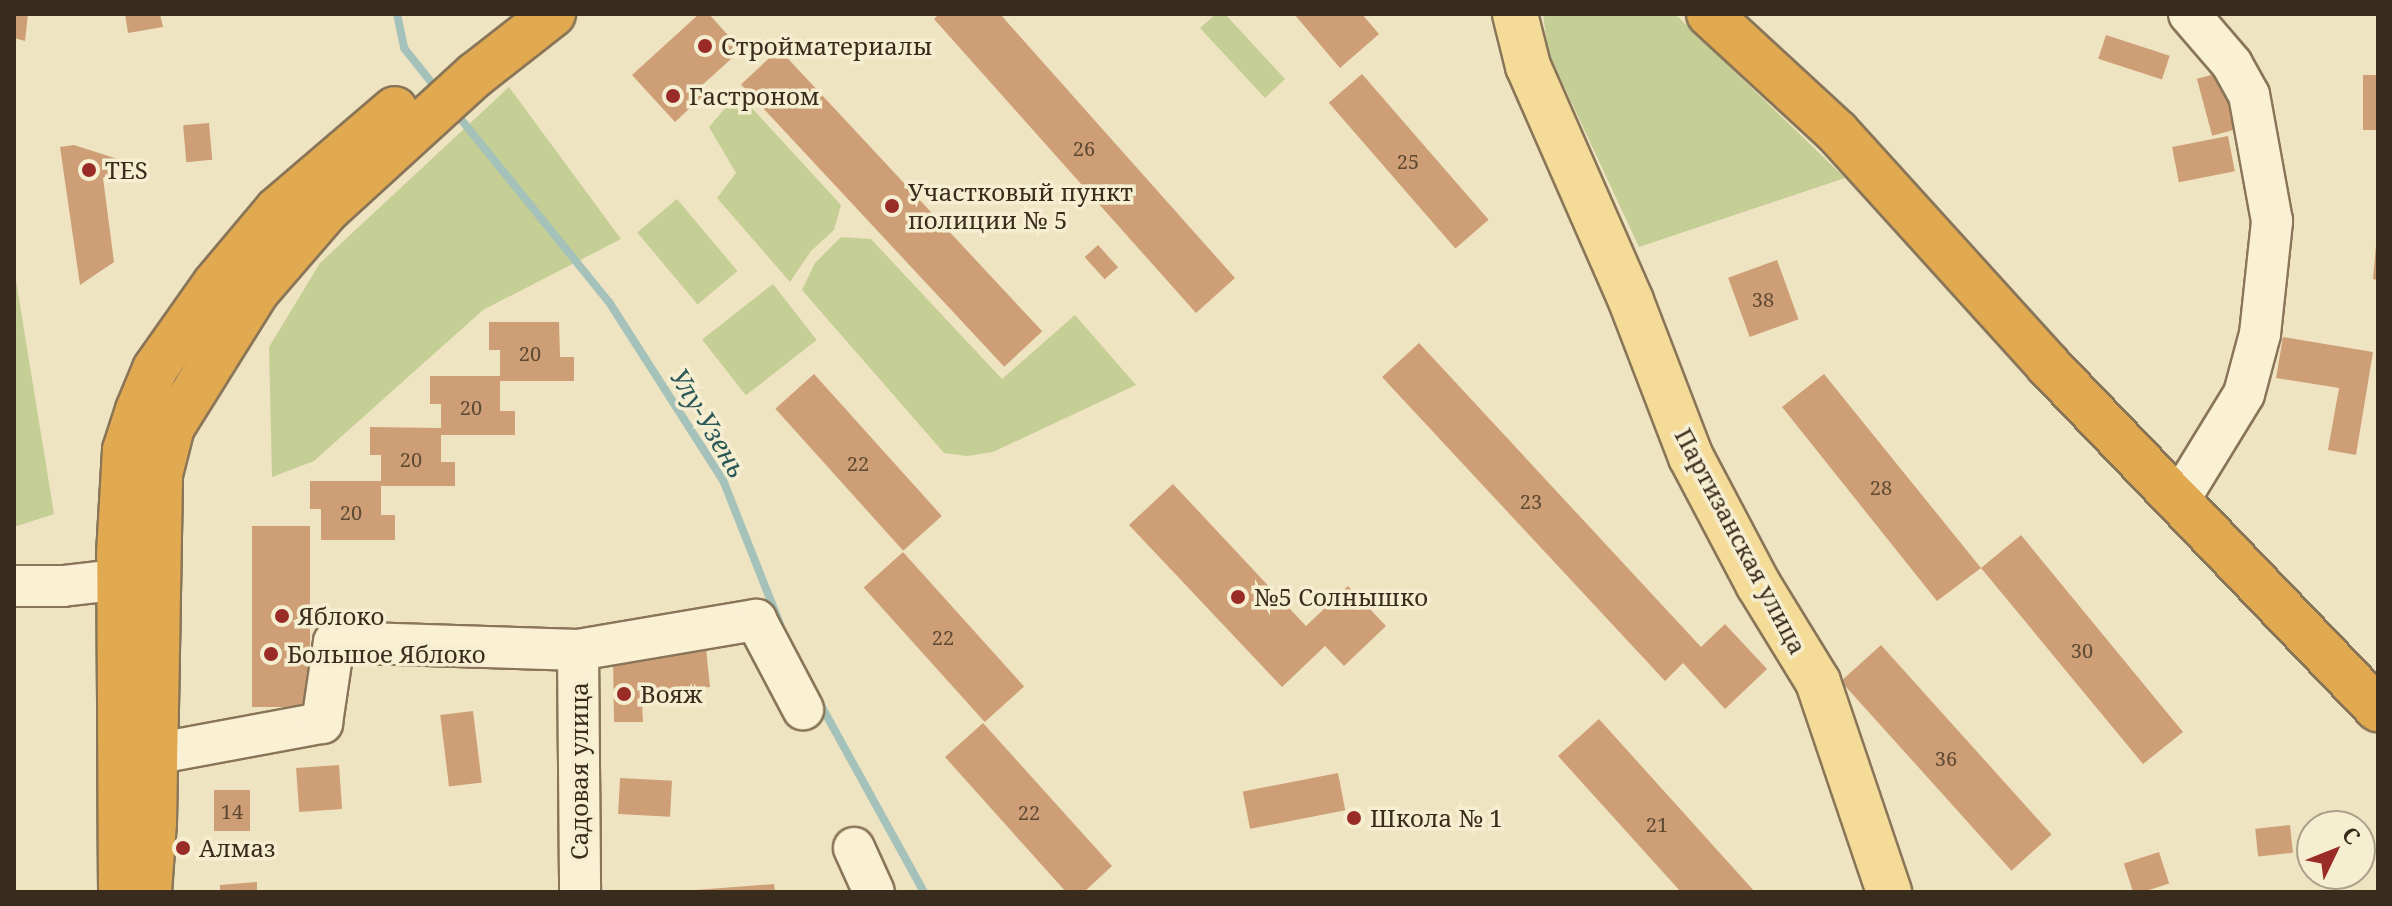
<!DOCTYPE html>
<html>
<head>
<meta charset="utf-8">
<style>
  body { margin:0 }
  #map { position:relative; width:2392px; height:906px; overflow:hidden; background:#efe4c2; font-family:"Noto Serif",serif }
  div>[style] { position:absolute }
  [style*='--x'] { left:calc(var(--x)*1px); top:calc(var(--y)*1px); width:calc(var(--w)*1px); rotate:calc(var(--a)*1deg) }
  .green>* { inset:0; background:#c4ce95; transform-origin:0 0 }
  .stream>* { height:8px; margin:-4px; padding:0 4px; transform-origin:4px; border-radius:4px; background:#a4c2ba }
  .building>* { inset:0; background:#ce9f76; transform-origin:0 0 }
  .roads { filter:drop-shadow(2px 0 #897558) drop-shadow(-2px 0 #897558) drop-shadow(0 2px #897558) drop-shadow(0 -2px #897558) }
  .minor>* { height:40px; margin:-20px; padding:0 20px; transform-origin:20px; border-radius:20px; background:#faf1d5 }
  .major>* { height:44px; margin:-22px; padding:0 22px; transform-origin:22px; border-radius:22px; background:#f4dc98 }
  .highway>* { height:44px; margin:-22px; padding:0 22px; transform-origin:22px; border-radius:22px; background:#e1a950 }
  .dots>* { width:22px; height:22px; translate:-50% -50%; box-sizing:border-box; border:4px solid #f6eed1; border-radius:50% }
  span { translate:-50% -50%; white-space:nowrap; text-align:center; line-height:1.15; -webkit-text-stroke:7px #f6eed1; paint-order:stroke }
  .number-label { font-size:20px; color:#5e4933 }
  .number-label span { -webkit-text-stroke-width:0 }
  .poi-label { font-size:24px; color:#392c1d }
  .left { translate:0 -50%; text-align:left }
  .street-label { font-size:24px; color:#392c1d }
  .water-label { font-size:26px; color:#2c5958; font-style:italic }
  .frame { position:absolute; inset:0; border:16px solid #392c1d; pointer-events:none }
  .north { position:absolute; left:2296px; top:810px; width:80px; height:80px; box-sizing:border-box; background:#f6eed1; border:2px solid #aaa089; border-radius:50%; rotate:47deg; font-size:22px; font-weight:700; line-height:32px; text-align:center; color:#392c1d }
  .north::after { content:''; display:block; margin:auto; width:28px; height:36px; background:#9a2c27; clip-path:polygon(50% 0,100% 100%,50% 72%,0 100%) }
</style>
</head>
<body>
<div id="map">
  <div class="green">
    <div style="clip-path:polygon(1216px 14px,1225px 14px,1285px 79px,1265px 98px,1200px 28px)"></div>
    <div style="clip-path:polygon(1543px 14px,1675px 14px,1845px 178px,1639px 247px,1548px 52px)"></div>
    <div style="clip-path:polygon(509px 87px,621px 239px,483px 310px,314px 461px,272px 477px,269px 347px,320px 263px)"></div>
    <div style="clip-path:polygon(738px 93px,841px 205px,834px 230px,811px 251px,790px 282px,717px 198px,736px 173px,709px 127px)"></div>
    <div style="left:677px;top:199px;width:94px;height:52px;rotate:50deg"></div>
    <div style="clip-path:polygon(841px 237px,871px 239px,1002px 379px,1075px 315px,1136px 385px,993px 452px,967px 456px,944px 453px,802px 290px,815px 263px)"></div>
    <div style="clip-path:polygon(14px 268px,54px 514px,14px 527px)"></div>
    <div style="left:773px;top:284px;width:71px;height:90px;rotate:52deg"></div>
  </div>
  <div class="stream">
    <div style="--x:397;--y:14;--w:35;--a:78"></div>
    <div style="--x:404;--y:48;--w:56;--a:51.5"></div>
    <div style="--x:455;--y:112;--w:245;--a:51"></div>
    <div style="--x:609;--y:302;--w:211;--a:57.4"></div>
    <div style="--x:723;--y:480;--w:155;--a:68.4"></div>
    <div style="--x:818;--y:700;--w:219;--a:61.1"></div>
  </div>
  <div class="building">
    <div style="clip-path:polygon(14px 14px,28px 14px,25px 41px,14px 38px)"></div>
    <div style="clip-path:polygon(125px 14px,160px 14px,163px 27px,128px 33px)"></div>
    <div style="clip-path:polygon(699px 14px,709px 14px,741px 50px,699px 88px,705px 94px,675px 122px,632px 75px)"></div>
    <div style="clip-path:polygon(939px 14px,1000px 14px,1235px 278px,1196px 313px,934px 19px)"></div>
    <div style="clip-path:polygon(1294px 14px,1362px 14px,1379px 34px,1340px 68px)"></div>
    <div style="left:2106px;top:35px;width:67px;height:25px;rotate:18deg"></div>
    <div style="left:779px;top:49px;width:386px;height:52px;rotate:47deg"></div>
    <div style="left:2222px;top:72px;width:59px;height:26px;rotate:75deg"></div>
    <div style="left:1362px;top:74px;width:193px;height:44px;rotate:49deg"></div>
    <div style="left:2378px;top:75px;width:55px;height:15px;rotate:90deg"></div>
    <div style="left:209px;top:123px;width:37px;height:26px;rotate:85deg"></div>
    <div style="left:2228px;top:136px;width:36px;height:57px;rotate:79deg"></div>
    <div style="clip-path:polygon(74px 145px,127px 162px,103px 178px,114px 262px,80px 285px,60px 147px)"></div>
    <div style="left:1098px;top:245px;width:30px;height:18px;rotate:48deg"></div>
    <div style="clip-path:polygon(2376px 245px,2378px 245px,2378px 280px,2373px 279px)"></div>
    <div style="left:1777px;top:260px;width:63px;height:52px;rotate:70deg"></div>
    <div style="clip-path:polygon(489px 322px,559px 322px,560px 357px,574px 357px,574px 381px,500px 381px,500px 411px,515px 411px,515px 435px,441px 435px,441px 462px,455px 462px,455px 486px,381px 486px,381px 515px,395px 515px,395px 540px,321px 540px,321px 509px,310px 509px,310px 481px,381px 481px,381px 455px,370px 455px,370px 427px,441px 428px,441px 404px,430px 404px,430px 376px,500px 376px,500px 350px,489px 350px)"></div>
    <div style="clip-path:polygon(2283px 337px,2373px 352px,2356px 455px,2328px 450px,2339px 388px,2276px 378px)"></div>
    <div style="clip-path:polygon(1419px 343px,1701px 647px,1725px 624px,1767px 669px,1725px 709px,1683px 663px,1665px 681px,1382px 377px)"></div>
    <div style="left:814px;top:374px;width:191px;height:52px;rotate:48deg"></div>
    <div style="clip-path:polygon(1824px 374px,1981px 568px,2021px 535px,2183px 732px,2143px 764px,1981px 568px,1937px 601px,1782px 407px)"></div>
    <div style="clip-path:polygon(1173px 484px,1306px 626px,1348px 586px,1386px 626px,1344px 666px,1325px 646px,1282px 687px,1129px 525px)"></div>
    <div style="left:252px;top:526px;width:58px;height:181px"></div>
    <div style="left:903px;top:552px;width:181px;height:53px;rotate:48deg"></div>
    <div style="left:1881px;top:645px;width:255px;height:54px;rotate:48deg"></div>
    <div style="clip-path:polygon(706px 648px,710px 687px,643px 693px,641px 682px,643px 722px,614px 722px,613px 660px,640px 660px,639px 654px)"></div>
    <div style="left:473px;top:711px;width:72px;height:33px;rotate:83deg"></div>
    <div style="clip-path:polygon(1599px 719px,1755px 892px,1681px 892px,1558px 756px)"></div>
    <div style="clip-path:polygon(983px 723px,1112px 866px,1084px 892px,1066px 892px,945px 757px)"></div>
    <div style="left:339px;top:765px;width:44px;height:43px;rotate:86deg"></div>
    <div style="left:1338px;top:773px;width:38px;height:97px;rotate:79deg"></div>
    <div style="left:620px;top:778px;width:52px;height:36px;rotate:3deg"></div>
    <div style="left:214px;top:790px;width:36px;height:41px"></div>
    <div style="left:2290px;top:825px;width:28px;height:35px;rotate:84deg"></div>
    <div style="left:2159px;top:852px;width:33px;height:37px;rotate:72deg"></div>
    <div style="clip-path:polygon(257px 882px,257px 892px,220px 892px,220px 885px)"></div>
    <div style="clip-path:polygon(774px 884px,775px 892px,695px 892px,695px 890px)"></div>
  </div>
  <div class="roads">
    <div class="minor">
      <div style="--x:2187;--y:487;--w:109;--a:-58.5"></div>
      <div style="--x:2244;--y:394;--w:62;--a:-75.1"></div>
      <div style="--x:2260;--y:334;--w:114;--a:-83.9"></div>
      <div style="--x:2272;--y:221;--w:128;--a:-100.3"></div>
      <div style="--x:2249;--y:95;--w:35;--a:-119"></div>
      <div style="--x:2232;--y:64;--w:66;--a:-130.7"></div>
      <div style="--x:14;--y:586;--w:49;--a:0"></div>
      <div style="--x:63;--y:586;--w:87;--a:-6.6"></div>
      <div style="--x:578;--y:650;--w:242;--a:89.5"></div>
      <div style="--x:154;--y:754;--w:171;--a:-10.5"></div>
      <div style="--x:322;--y:723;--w:82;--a:-81.6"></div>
      <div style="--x:334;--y:642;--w:244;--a:1.9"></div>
      <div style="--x:578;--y:650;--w:181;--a:-9.6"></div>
      <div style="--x:756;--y:620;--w:101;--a:62.2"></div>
      <div style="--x:854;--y:848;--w:48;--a:65.6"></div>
    </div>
    <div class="major">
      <div style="--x:1515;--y:14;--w:54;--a:76"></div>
      <div style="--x:1528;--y:66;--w:257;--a:66.3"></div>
      <div style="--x:1631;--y:301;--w:167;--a:69"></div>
      <div style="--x:1691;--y:457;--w:144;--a:62.2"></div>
      <div style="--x:1758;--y:584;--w:115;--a:58.5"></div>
      <div style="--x:1818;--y:682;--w:222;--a:71.3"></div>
    </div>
    <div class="highway">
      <div style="--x:1709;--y:14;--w:174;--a:42.7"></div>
      <div style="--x:1837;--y:132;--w:314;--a:47.8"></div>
      <div style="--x:2048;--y:365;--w:477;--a:46.2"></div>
      <div style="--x:121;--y:892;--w:338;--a:-90.3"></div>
      <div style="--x:119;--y:554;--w:104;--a:-86.7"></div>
      <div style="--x:125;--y:450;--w:42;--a:-72"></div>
      <div style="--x:138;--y:410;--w:44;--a:-67.5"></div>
      <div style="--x:155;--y:369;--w:104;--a:-54.8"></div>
      <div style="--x:215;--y:284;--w:97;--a:-50"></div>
      <div style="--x:277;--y:210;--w:155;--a:-40.6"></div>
      <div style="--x:149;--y:892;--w:69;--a:-85.9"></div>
      <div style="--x:154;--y:823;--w:349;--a:-89"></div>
      <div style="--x:160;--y:474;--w:49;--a:-75.7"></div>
      <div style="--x:172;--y:427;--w:160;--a:-58"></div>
      <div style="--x:257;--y:291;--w:106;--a:-49.2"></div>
      <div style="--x:326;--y:211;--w:202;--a:-42.4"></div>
      <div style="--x:475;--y:75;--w:99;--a:-38"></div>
    </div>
  </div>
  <div class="dots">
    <div style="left:705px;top:46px;background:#9a2c27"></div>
    <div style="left:673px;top:96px;background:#9a2c27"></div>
    <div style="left:89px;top:170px;background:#9a2c27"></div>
    <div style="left:892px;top:206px;background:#9a2c27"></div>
    <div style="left:1238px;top:597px;background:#9a2c27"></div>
    <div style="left:282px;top:616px;background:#9a2c27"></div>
    <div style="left:271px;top:654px;background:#9a2c27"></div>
    <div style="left:624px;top:694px;background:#9a2c27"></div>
    <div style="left:1354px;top:818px;background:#9a2c27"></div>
    <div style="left:183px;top:848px;background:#9a2c27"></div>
  </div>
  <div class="number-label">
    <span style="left:1084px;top:148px">26</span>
    <span style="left:1408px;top:161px">25</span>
    <span style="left:1763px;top:299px">38</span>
    <span style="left:530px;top:353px">20</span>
    <span style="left:471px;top:407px">20</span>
    <span style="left:411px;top:459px">20</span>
    <span style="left:858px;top:463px">22</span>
    <span style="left:1881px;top:487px">28</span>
    <span style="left:1531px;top:501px">23</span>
    <span style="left:351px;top:512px">20</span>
    <span style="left:943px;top:637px">22</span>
    <span style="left:2082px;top:650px">30</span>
    <span style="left:1946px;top:758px">36</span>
    <span style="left:232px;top:811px">14</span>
    <span style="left:1029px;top:812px">22</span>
    <span style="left:1657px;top:824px">21</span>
  </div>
  <div class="poi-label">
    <span class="left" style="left:721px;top:46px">Стройматериалы</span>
    <span class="left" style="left:689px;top:96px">Гастроном</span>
    <span class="left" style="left:105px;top:170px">TES</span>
    <span class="left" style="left:908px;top:206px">Участковый пункт<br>полиции № 5</span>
    <span class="left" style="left:1254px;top:597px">№5 Солнышко</span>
    <span class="left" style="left:298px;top:616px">Яблоко</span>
    <span class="left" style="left:287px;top:654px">Большое Яблоко</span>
    <span class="left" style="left:640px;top:694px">Вояж</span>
    <span class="left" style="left:1370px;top:818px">Школа № 1</span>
    <span class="left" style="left:199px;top:848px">Алмаз</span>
  </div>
  <div class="street-label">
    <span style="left:1741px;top:541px;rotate:62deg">Партизанская улица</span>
    <span style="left:579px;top:771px;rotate:-90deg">Садовая улица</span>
  </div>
  <div class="water-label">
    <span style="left:708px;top:423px;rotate:59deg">Улу-Узень</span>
  </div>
  <div class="frame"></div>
  <div class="north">С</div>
</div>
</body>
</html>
